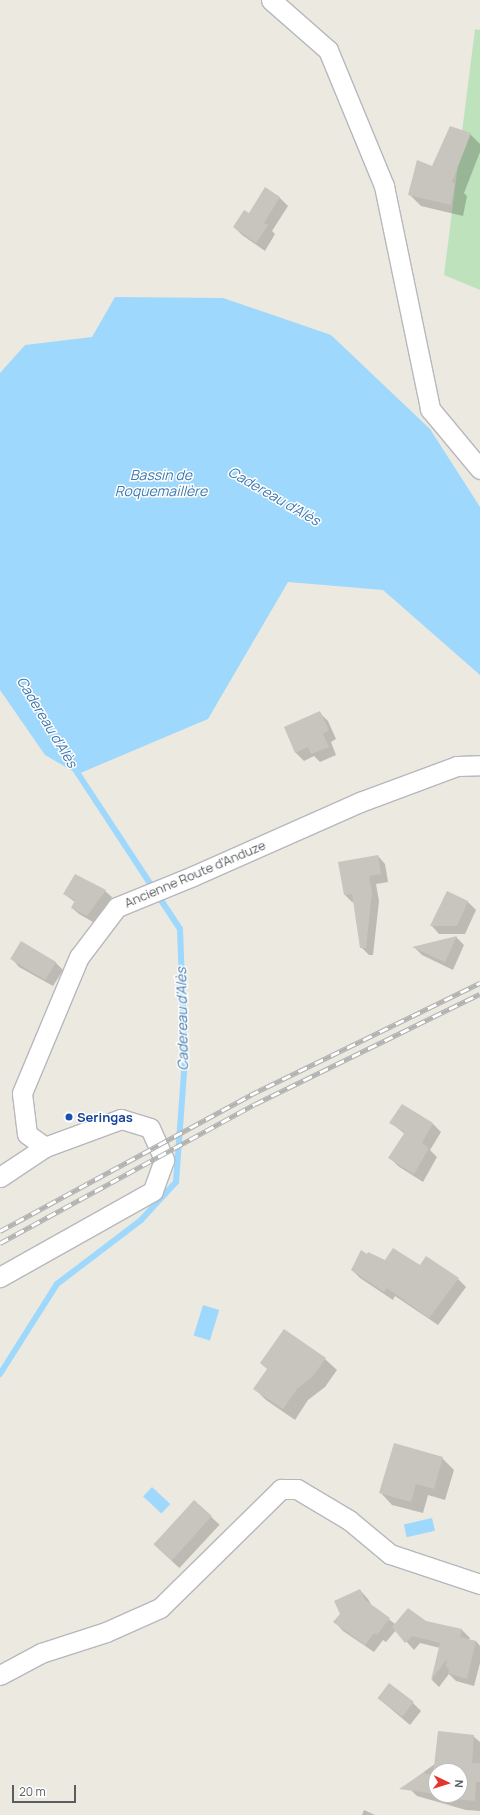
<!DOCTYPE html>
<html>
<head>
<meta charset="utf-8">
<style>
  body { margin:0 }
  #map { position:relative; width:480px; height:1815px; overflow:hidden; background:#ece9e0; font-family:Manrope,sans-serif }
  div>[style] { position:absolute }
  [style*='--x'] { left:calc(var(--x)*1px); top:calc(var(--y)*1px); width:calc(var(--w)*1px); rotate:calc(var(--a)*1deg) }
  .green>* { inset:0; background:#bee3bc }
  .water>* { inset:0; background:#9fd8fd; transform-origin:0 0 }
  .shadow>* { inset:0; background:#0003; transform-origin:0 0 }
  .stream>* { height:6px; margin:-3px; padding:0 3px; transform-origin:3px; border-radius:3px; background:#9fd8fd }
  .building>* { inset:0; background:#c8c5bf; transform-origin:0 0 }
  .roads { filter:drop-shadow(1px 0 #b6b8bd) drop-shadow(-1px 0 #b6b8bd) drop-shadow(0 1px #b6b8bd) drop-shadow(0 -1px #b6b8bd) }
  .minor>* { height:19px; margin:-9.5px; padding:0 9.5px; transform-origin:9.5px; border-radius:9.5px; background:#fff }
  .rail>* { height:4.5px; margin-top:-2.25px; transform-origin:0; background:repeating-linear-gradient(90deg,#fff 0 9px,#b1b2b2 0 18px); box-sizing:border-box; border-block:1px solid #b1b2b2 }
  .dots>* { width:11px; height:11px; translate:-50% -50%; box-sizing:border-box; border:2px solid #fff; border-radius:50% }
  span { translate:-50% -50%; white-space:nowrap; text-align:center; line-height:1.15; -webkit-text-stroke:3px #fff; paint-order:stroke }
  .street-label { font-size:13px; color:#595d61 }
  .transit-label { font-size:13px; color:#164399; font-weight:700 }
  .left { translate:0 -50%; text-align:left }
  .water-label { font-size:14px; color:#3d78ae; font-style:italic }
  .north { position:absolute; left:428px; top:1763px; width:40px; height:40px; box-sizing:border-box; background:#fff; border:1px solid #bdbec0; border-radius:50%; rotate:94deg; font-size:11px; font-weight:700; line-height:16px; text-align:center; color:#595d61 }
  .north::after { content:''; display:block; margin:auto; width:14px; height:18px; background:#e5342d; clip-path:polygon(50% 0,100% 100%,50% 72%,0 100%) }
  .scale { position:absolute; left:12px; top:1785px; width:64px; height:18px; box-sizing:border-box; border:2px solid #595d61; border-top:0; padding-left:5px; font-size:12px; line-height:14px; white-space:nowrap; color:#595d61; -webkit-text-stroke:3px #fff; paint-order:stroke }
</style>
</head>
<body>
<div id="map">
  <div class="green">
    <div style="clip-path:polygon(475px 29px,480px 30px,480px 290px,444px 275px)"></div>
  </div>
  <div class="water">
    <div style="clip-path:polygon(115px 297px,223px 298px,331px 335px,430px 429px,480px 507px,480px 675px,383px 590px,288px 582px,208px 719px,78px 774px,45px 755px,0 690px,0 373px,25px 345px,92px 337px)"></div>
    <div style="left:203px;top:1305px;width:17px;height:32px;rotate:17deg"></div>
    <div style="left:152px;top:1487px;width:25px;height:13px;rotate:43deg"></div>
    <div style="left:432px;top:1518px;width:13px;height:29px;rotate:77deg"></div>
  </div>
  <div class="shadow">
    <div style="clip-path:polygon(470px 134px,480px 144px,480px 152px,464px 193px,467px 196px,463px 216px,421px 206px,409px 194px,433px 167px)"></div>
    <div style="clip-path:polygon(265px 189px,280px 198px,288px 206px,272px 231px,275px 234px,265px 251px,242px 235px,234px 227px,250px 215px)"></div>
    <div style="clip-path:polygon(319px 712px,328px 721px,336px 739px,331px 742px,336px 755px,320px 762px,314px 756px,304px 761px,296px 753px,285px 727px)"></div>
    <div style="clip-path:polygon(378px 856px,385px 864px,388px 882px,376px 884px,379px 901px,373px 955px,369px 955px,361px 947px,354px 902px,352px 902px,345px 895px)"></div>
    <div style="clip-path:polygon(105px 891px,112px 897px,93px 922px,79px 914px,72px 908px,75px 902px,64px 894px)"></div>
    <div style="clip-path:polygon(447px 892px,468px 902px,476px 910px,465px 934px,439px 934px,431px 925px)"></div>
    <div style="clip-path:polygon(456px 937px,464px 945px,453px 970px,422px 955px,414px 947px)"></div>
    <div style="clip-path:polygon(12px 959px,56px 963px,63px 970px,53px 986px,19px 967px)"></div>
    <div style="clip-path:polygon(391px 1123px,433px 1124px,441px 1132px,430px 1150px,437px 1157px,423px 1182px,398px 1166px,390px 1158px,405px 1134px)"></div>
    <div style="clip-path:polygon(368px 1255px,385px 1262px,420px 1266px,458px 1279px,466px 1287px,438px 1325px,395px 1296px,393px 1300px,360px 1278px,352px 1270px)"></div>
    <div style="clip-path:polygon(325px 1359px,337px 1370px,325px 1387px,308px 1400px,295px 1420px,266px 1400px,254px 1388px)"></div>
    <div style="clip-path:polygon(442px 1458px,454px 1470px,445px 1500px,428px 1495px,423px 1513px,392px 1505px,381px 1493px)"></div>
    <div style="left:194px;top:1501px;width:35px;height:59px;rotate:43deg"></div>
    <div style="clip-path:polygon(360px 1590px,368px 1599px,372px 1606px,395px 1624px,425px 1622px,462px 1630px,470px 1638px,469px 1640px,476px 1641px,480px 1646px,480px 1663px,474px 1686px,456px 1681px,449px 1674px,439px 1687px,432px 1680px,440px 1648px,420px 1643px,414px 1650px,396px 1630px,386px 1642px,383px 1640px,374px 1652px,343px 1631px,335px 1622px)"></div>
    <div style="clip-path:polygon(378px 1698px,413px 1703px,421px 1711px,410px 1725px)"></div>
    <div style="clip-path:polygon(evenodd,473px 1736px,480px 1742px,480px 1811px,466px 1810px,417px 1796px,406px 1785px,473px 1736px,436px 1771px,460px 1771px,460px 1795px,436px 1795px,436px 1771px)"></div>
    <div style="clip-path:polygon(364px 1810px,375px 1815px,362px 1815px)"></div>
  </div>
  <div class="stream">
    <div style="--x:0;--y:1374;--w:107;--a:-57.7"></div>
    <div style="--x:57;--y:1284;--w:106;--a:-37.3"></div>
    <div style="--x:141;--y:1220;--w:52;--a:-47.4"></div>
    <div style="--x:176;--y:1182;--w:122;--a:-85.8"></div>
    <div style="--x:185;--y:1060;--w:131;--a:-92.2"></div>
    <div style="--x:180;--y:929;--w:191;--a:-123.3"></div>
  </div>
  <div class="building">
    <div style="clip-path:polygon(450px 126px,471px 133px,452px 182px,455px 183px,451px 205px,408px 195px,417px 160px,432px 166px)"></div>
    <div style="clip-path:polygon(265px 187px,280px 197px,264px 223px,268px 225px,256px 243px,233px 227px,244px 210px,249px 213px)"></div>
    <div style="clip-path:polygon(320px 711px,329px 730px,323px 734px,329px 747px,311px 754px,308px 747px,295px 753px,284px 727px)"></div>
    <div style="clip-path:polygon(378px 855px,381px 874px,369px 876px,372px 893px,366px 948px,360px 948px,352px 894px,344px 895px,338px 862px)"></div>
    <div style="clip-path:polygon(75px 874px,106px 890px,87px 916px,71px 908px,75px 900px,63px 894px)"></div>
    <div style="clip-path:polygon(447px 891px,468px 901px,457px 926px,430px 926px)"></div>
    <div style="clip-path:polygon(457px 936px,445px 962px,412px 947px)"></div>
    <div style="left:21px;top:941px;width:41px;height:21px;rotate:31deg"></div>
    <div style="clip-path:polygon(402px 1104px,433px 1123px,422px 1143px,429px 1148px,414px 1174px,388px 1158px,405px 1132px,389px 1123px)"></div>
    <div style="clip-path:polygon(393px 1248px,420px 1265px,426px 1256px,459px 1278px,429px 1318px,387px 1288px,384px 1292px,351px 1270px,361px 1250px,367px 1254px,368px 1252px,385px 1260px)"></div>
    <div style="clip-path:polygon(284px 1329px,326px 1358px,313px 1376px,297px 1389px,283px 1409px,253px 1389px,267px 1369px,260px 1363px)"></div>
    <div style="clip-path:polygon(394px 1443px,443px 1457px,434px 1489px,416px 1484px,411px 1502px,379px 1493px)"></div>
    <div style="left:194px;top:1500px;width:24px;height:60px;rotate:42deg"></div>
    <div style="clip-path:polygon(360px 1589px,365px 1600px,390px 1618px,377px 1635px,374px 1633px,365px 1645px,333px 1622px,340px 1614px,334px 1601px)"></div>
    <div style="clip-path:polygon(408px 1608px,426px 1621px,462px 1629px,460px 1637px,476px 1641px,467px 1679px,448px 1673px,449px 1668px,446px 1667px,447px 1659px,431px 1680px,440px 1643px,412px 1636px,405px 1643px,392px 1627px)"></div>
    <div style="left:389px;top:1683px;width:31px;height:19px;rotate:37deg"></div>
    <div style="clip-path:polygon(438px 1731px,474px 1735px,472px 1763px,480px 1763px,480px 1782px,476px 1782px,475px 1801px,454px 1799px,439px 1795px,460px 1795px,460px 1771px,436px 1771px,436px 1794px,399px 1789px,423px 1773px,433px 1775px)"></div>
  </div>
  <div class="roads">
    <div class="minor">
      <div style="--x:271;--y:0;--w:76;--a:41.3"></div>
      <div style="--x:328;--y:50;--w:147;--a:67.6"></div>
      <div style="--x:384;--y:186;--w:228;--a:78.3"></div>
      <div style="--x:430;--y:409;--w:78;--a:50.2"></div>
      <div style="--x:45;--y:1147;--w:22;--a:-144"></div>
      <div style="--x:27;--y:1134;--w:41;--a:-97"></div>
      <div style="--x:22;--y:1093;--w:147;--a:-67.3"></div>
      <div style="--x:79;--y:957;--w:63;--a:-52.8"></div>
      <div style="--x:117;--y:907;--w:82;--a:-22.2"></div>
      <div style="--x:193;--y:876;--w:183;--a:-23.9"></div>
      <div style="--x:360;--y:802;--w:103;--a:-20.4"></div>
      <div style="--x:457;--y:766;--w:23;--a:-2"></div>
      <div style="--x:0;--y:1177;--w:54;--a:-33.7"></div>
      <div style="--x:45;--y:1147;--w:81;--a:-20.2"></div>
      <div style="--x:121;--y:1119;--w:30;--a:17"></div>
      <div style="--x:150;--y:1128;--w:35;--a:66"></div>
      <div style="--x:164;--y:1160;--w:33;--a:110"></div>
      <div style="--x:153;--y:1191;--w:176;--a:150.7"></div>
      <div style="--x:0;--y:1675;--w:47;--a:-28.2"></div>
      <div style="--x:41;--y:1653;--w:68;--a:-17.9"></div>
      <div style="--x:106;--y:1632;--w:59;--a:-24"></div>
      <div style="--x:160;--y:1608;--w:170;--a:-44.5"></div>
      <div style="--x:281;--y:1489;--w:16;--a:0"></div>
      <div style="--x:297;--y:1489;--w:61;--a:30.8"></div>
      <div style="--x:349;--y:1520;--w:53;--a:39.7"></div>
      <div style="--x:390;--y:1554;--w:95;--a:18.4"></div>
    </div>
  </div>
  <div class="rail">
    <div style="--x:0;--y:1231;--w:285;--a:-28.5"></div>
    <div style="--x:250;--y:1095;--w:256;--a:-26"></div>
    <div style="--x:0;--y:1243;--w:290;--a:-28.6"></div>
    <div style="--x:255;--y:1104;--w:250;--a:-26.1"></div>
  </div>
  <div class="dots">
    <div style="left:69px;top:1117px;background:#1a4fb4"></div>
  </div>
  <div class="street-label">
    <span style="left:195px;top:874px;rotate:-23deg">Ancienne Route d'Anduze</span>
  </div>
  <div class="transit-label">
    <span class="left" style="left:77px;top:1117px">Seringas</span>
  </div>
  <div class="water-label">
    <span style="left:161px;top:483px">Bassin de<br>Roquemaillère</span>
    <span style="left:274px;top:496px;rotate:30deg">Cadereau d'Alès</span>
    <span style="left:47px;top:722px;rotate:59deg">Cadereau d'Alès</span>
    <span style="left:182px;top:1019px;rotate:-91deg">Cadereau d'Alès</span>
  </div>
  <div class="north">N</div>
  <div class="scale">20 m</div>
</div>
</body>
</html>
